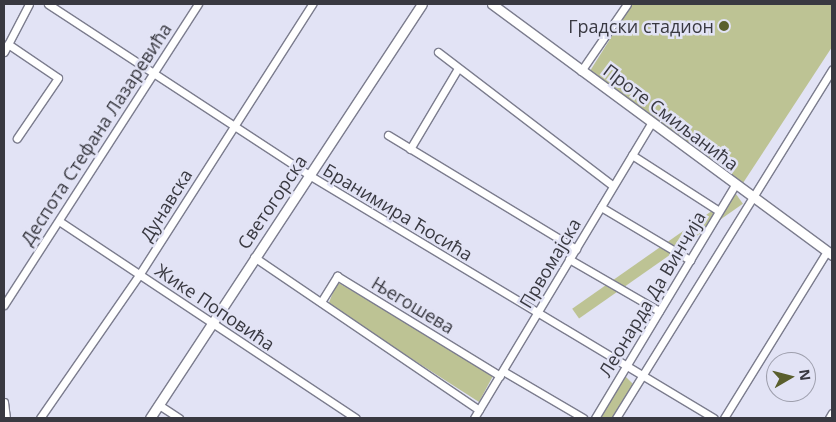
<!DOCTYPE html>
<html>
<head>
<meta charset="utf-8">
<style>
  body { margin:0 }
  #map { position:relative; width:836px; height:422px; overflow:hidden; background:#e2e3f5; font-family:"Open Sans",sans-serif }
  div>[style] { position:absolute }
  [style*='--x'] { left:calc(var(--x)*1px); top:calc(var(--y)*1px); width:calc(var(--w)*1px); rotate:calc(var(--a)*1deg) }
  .green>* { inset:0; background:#bdc394; transform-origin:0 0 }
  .roads { filter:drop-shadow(1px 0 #7c7d8e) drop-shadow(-1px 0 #7c7d8e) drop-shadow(0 1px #7c7d8e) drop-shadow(0 -1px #7c7d8e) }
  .street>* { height:7px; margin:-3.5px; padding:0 3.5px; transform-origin:3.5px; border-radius:3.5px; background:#fff }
  .secondary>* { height:9px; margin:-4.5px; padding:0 4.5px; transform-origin:4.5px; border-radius:4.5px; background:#fff }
  .dots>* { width:14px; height:14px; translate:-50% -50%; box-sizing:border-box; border:2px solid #e2e3f5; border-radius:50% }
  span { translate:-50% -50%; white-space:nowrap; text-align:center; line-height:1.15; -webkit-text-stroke:5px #e2e3f5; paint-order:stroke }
  .poi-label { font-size:18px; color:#393941 }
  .right { translate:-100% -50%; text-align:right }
  .street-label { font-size:18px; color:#393941 }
  .frame { position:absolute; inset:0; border:5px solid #393941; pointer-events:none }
  .north { position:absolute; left:766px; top:352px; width:50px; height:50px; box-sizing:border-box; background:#e2e3f5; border:1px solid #9e9fad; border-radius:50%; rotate:82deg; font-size:14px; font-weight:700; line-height:20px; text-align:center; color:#393941 }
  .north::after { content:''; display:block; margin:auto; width:18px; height:22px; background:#5a5f2d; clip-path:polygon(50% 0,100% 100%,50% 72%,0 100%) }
</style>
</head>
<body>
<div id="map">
  <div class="green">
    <div style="clip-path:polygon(632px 4px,832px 4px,832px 47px,743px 183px,590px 71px)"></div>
    <div style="left:736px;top:194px;width:12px;height:200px;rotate:55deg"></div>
    <div style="clip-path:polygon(337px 282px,494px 374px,479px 402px,328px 305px)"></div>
    <div style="clip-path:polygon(625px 376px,633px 384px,613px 418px,598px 418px)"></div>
  </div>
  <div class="roads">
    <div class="street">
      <div style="--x:48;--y:4;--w:312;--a:33.2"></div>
      <div style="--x:309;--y:175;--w:472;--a:31"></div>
      <div style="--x:8;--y:44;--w:60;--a:34.2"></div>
      <div style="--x:58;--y:78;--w:73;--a:124.3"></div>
      <div style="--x:4;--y:52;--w:54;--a:-62.5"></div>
      <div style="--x:438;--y:52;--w:220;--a:37.4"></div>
      <div style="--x:581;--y:71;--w:81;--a:-55.5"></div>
      <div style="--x:388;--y:135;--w:220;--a:31.2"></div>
      <div style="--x:410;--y:149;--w:94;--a:-59.3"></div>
      <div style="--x:632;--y:155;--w:103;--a:32.8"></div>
      <div style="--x:601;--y:207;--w:104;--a:30.8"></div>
      <div style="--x:59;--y:221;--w:356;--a:33.6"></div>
      <div style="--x:254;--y:257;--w:272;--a:34.2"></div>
      <div style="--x:569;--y:259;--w:104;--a:30"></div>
      <div style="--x:321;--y:302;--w:31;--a:-58"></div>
      <div style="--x:337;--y:276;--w:191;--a:31.5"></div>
      <div style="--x:4;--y:305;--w:358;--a:-57.2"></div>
      <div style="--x:503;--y:371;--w:93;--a:30.4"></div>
      <div style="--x:4;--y:402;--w:16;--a:83"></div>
      <div style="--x:159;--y:405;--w:24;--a:33"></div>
      <div style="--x:40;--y:418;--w:174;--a:-55.3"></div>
      <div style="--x:139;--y:275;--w:322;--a:-57.4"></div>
      <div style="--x:474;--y:418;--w:343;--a:-59"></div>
      <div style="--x:595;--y:418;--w:272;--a:-59"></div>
      <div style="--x:616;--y:418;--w:410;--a:-58.2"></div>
      <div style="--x:724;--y:418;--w:196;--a:-58.3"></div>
      <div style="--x:829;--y:418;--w:6;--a:-59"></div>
    </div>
    <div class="secondary">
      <div style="--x:492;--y:4;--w:423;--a:36.4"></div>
      <div style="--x:150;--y:418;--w:495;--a:-56.7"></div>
    </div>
  </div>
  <div class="dots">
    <div style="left:724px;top:26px;background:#5a5f2d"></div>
  </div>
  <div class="poi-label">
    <span class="right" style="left:714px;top:26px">Градски стадион</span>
  </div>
  <div class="street-label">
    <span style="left:671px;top:117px;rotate:37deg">Проте Смиљанића</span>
    <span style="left:96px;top:134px;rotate:-57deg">Деспота Стефана Лазаревића</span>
    <span style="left:272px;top:202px;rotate:-56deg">Светогорска</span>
    <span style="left:166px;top:205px;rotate:-58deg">Дунавска</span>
    <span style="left:398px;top:212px;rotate:31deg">Бранимира Ћосића</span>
    <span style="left:550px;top:263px;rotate:-59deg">Првомајска</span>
    <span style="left:652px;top:294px;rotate:-59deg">Леонарда Да Винчија</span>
    <span style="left:413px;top:305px;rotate:31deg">Његошева</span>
    <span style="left:215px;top:307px;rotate:34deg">Жике Поповића</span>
  </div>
  <div class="frame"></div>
  <div class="north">N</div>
</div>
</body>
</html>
